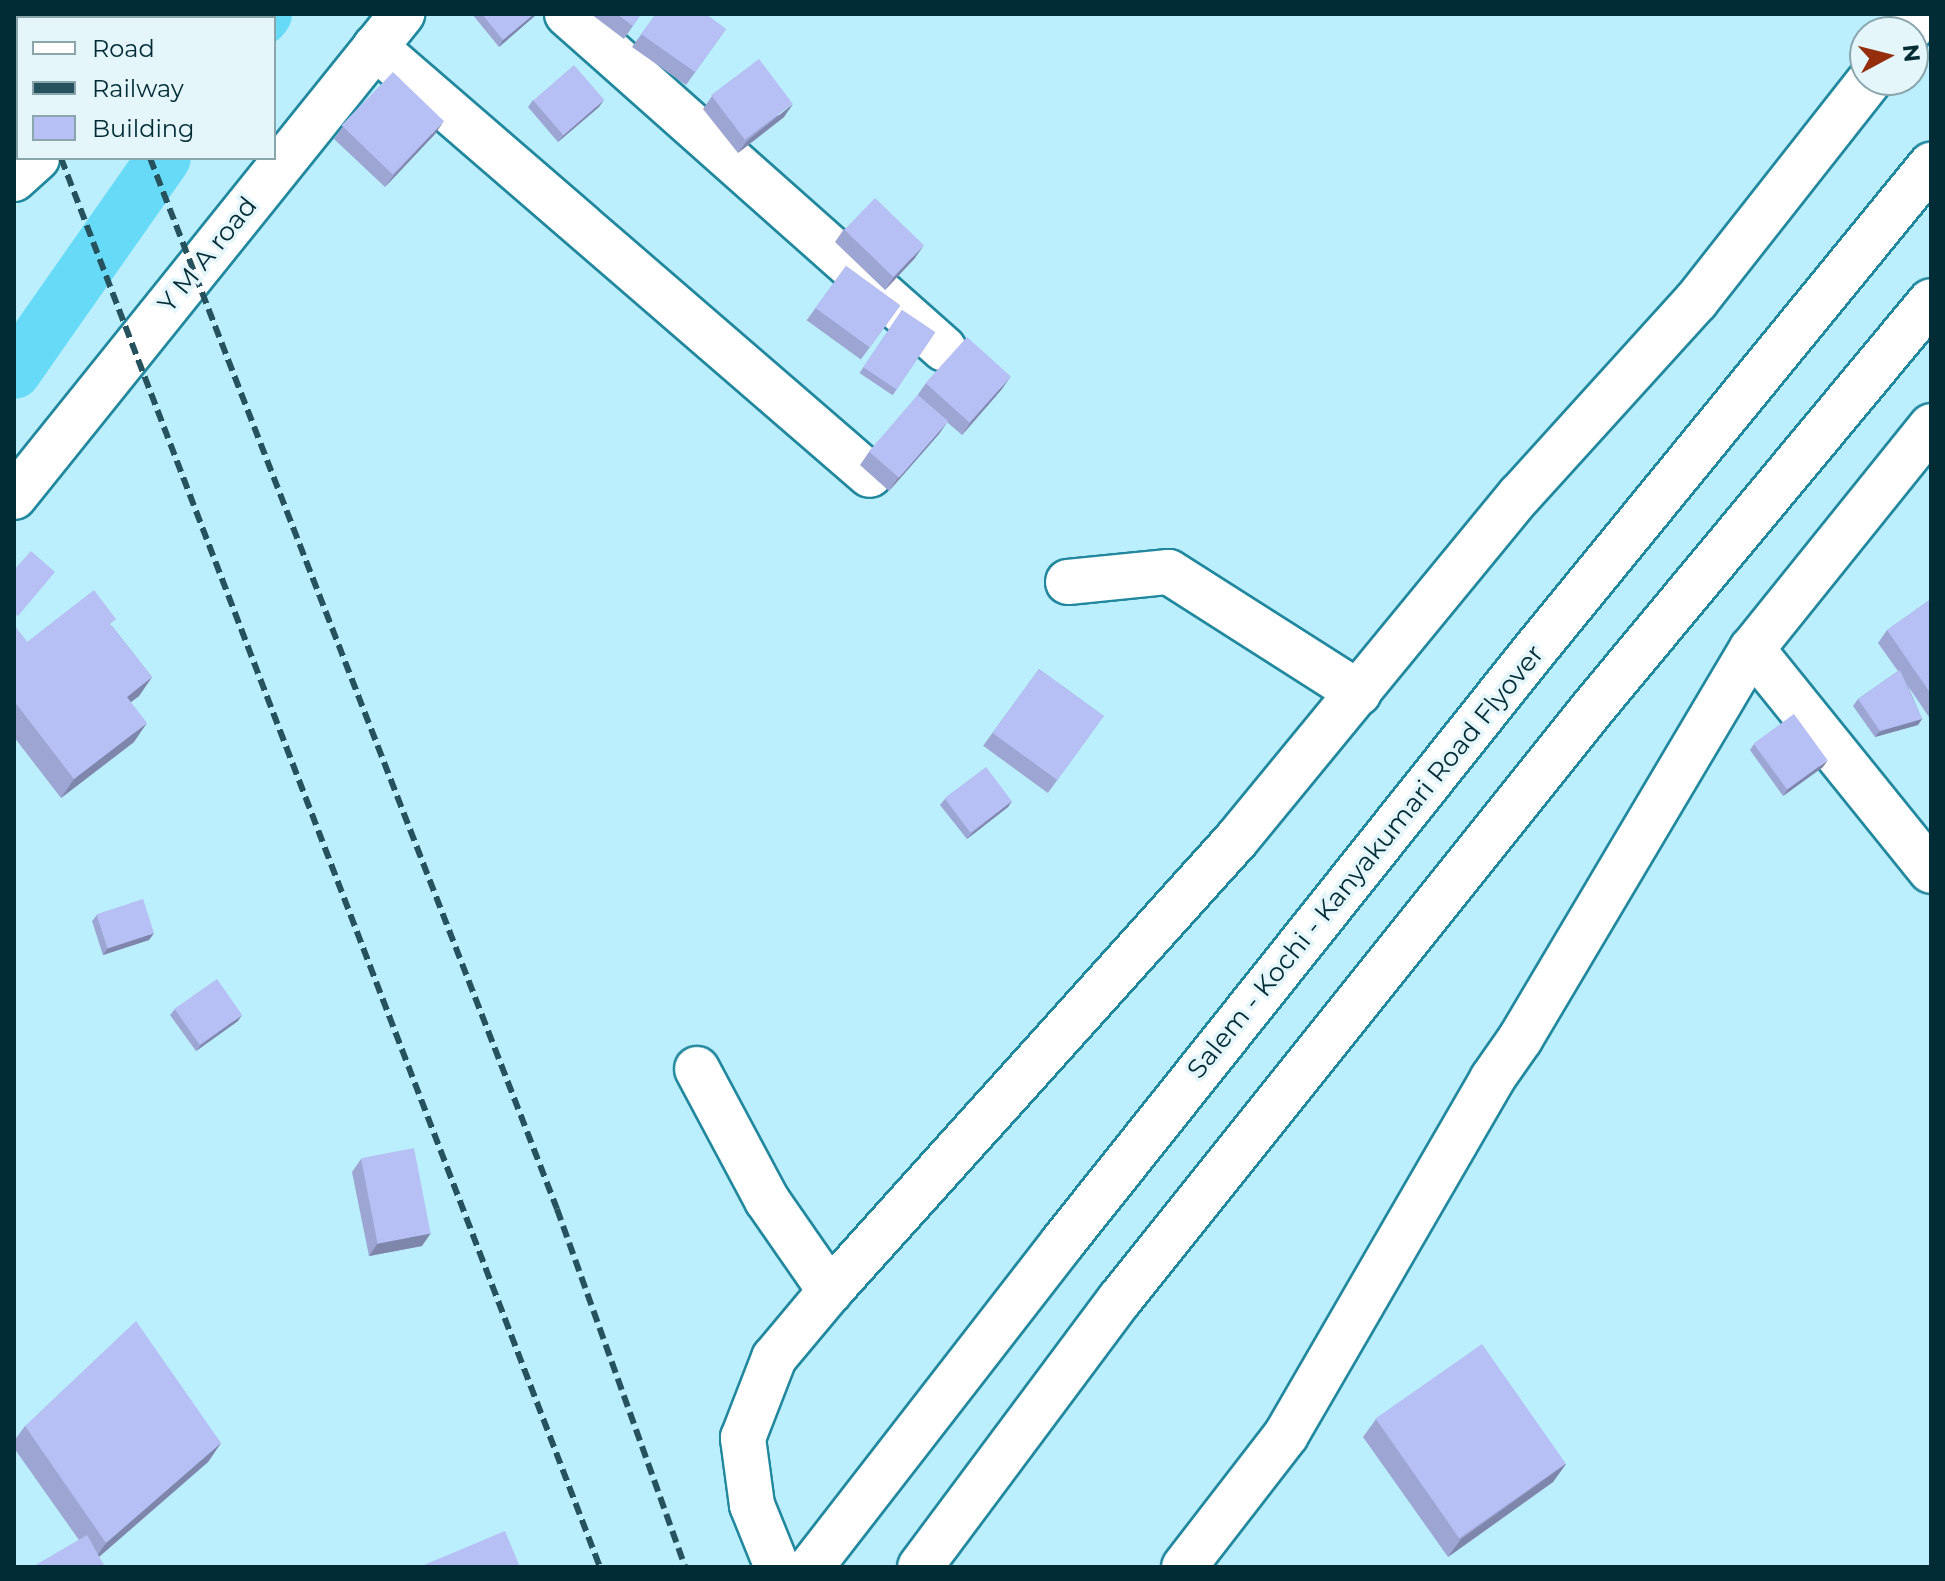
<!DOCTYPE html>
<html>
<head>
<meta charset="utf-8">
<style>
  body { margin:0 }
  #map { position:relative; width:1945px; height:1581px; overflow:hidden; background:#bbeffe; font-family:Montserrat,sans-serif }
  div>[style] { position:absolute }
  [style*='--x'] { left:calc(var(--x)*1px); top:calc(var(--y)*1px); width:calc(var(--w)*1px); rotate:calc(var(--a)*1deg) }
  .canal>* { height:54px; margin:-27px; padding:0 27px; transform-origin:27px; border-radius:27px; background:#67daf7 }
  .roads { filter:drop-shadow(2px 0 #22889e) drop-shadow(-2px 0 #22889e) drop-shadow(0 2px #22889e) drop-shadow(0 -2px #22889e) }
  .minor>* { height:44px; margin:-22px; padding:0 22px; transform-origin:22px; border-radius:22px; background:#fff }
  .highway>* { height:44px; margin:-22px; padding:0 22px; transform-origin:22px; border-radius:22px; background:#fff }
  .rail>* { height:6px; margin-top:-3px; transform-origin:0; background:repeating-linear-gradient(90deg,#26525d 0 12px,transparent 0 18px) }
  .wall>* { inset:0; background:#9da5d3; transform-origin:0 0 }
  .shaded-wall>* { inset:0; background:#7f86ac }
  .building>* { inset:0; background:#b6c0f5; transform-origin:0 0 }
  span { translate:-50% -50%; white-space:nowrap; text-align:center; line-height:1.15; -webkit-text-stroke:7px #e5f6fb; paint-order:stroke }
  .street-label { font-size:26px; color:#012b35 }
  .frame { position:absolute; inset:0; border:16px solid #012b35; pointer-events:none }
  .legend { position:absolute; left:16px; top:16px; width:260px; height:144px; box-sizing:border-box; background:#e5f6fb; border:2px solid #8aa5ac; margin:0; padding:10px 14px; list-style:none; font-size:24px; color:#012b35 }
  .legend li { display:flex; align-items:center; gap:16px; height:40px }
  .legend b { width:40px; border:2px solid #8aa5ac }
  .north { position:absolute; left:1849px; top:16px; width:80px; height:80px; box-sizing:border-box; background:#e5f6fb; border:2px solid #8aa5ac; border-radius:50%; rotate:83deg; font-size:22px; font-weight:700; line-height:32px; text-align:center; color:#012b35 }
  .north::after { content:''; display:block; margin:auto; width:28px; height:36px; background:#952e0d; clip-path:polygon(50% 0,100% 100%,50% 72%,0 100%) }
</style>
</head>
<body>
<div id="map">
  <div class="canal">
    <div style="--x:262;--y:18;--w:5;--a:-53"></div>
    <div style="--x:14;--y:372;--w:261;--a:-55"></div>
  </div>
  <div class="roads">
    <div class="minor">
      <div style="--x:567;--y:14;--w:504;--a:41.62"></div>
      <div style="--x:170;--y:18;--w:4;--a:-63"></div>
      <div style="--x:1908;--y:32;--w:23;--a:-50"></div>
      <div style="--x:375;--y:47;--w:654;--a:40.85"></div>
      <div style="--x:14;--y:179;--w:31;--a:-42"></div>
      <div style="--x:14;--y:497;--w:620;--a:-51.22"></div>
      <div style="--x:1068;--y:582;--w:101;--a:-5.7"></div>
      <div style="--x:1169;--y:572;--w:225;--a:32.5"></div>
      <div style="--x:1752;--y:649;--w:285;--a:51.1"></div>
      <div style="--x:697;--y:1069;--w:149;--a:61.9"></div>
      <div style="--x:767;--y:1200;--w:111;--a:55.3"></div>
      <div style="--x:777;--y:1567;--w:67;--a:-112"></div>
      <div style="--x:752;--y:1505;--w:68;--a:-97.7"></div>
      <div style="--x:743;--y:1438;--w:86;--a:-68.8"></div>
      <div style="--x:774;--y:1358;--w:87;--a:-50.1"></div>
      <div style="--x:830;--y:1291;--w:608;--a:-48"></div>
      <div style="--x:1237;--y:839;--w:445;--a:-50.6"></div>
      <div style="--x:1520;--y:495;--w:262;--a:-47.8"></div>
      <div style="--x:1696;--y:301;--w:281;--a:-51.8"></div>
      <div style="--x:1184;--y:1567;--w:167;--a:-52.3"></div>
      <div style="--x:1286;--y:1435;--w:411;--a:-59.9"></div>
      <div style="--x:1492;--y:1079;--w:49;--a:-55"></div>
      <div style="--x:1520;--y:1039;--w:454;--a:-59.3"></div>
      <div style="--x:1752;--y:649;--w:286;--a:-51.2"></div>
    </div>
    <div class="highway">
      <div style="--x:811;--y:1567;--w:411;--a:-52.2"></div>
      <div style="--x:1063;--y:1242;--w:756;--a:-51.45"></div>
      <div style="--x:1534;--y:651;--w:628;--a:-50.76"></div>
      <div style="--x:920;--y:1567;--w:334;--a:-53.3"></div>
      <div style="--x:1120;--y:1299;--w:756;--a:-51.34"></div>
      <div style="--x:1592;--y:709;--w:530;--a:-50.28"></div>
    </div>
  </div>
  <div class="rail">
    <div style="--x:94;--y:14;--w:4;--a:63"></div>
    <div style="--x:14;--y:35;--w:12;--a:70"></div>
    <div style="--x:61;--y:158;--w:1509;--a:69.07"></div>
    <div style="--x:150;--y:158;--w:1127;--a:68.83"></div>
    <div style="--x:557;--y:1209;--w:380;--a:70.3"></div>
  </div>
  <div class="wall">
    <div style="clip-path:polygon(472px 14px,537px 14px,499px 47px)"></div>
    <div style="clip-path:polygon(591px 14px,641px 14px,624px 39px)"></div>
    <div style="clip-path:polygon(656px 14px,726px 29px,686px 85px,632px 47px)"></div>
    <div style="clip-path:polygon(712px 96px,784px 117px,738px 153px,703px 109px)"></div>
    <div style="clip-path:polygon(533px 100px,599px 107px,558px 142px,528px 107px)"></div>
    <div style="clip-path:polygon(343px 126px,435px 134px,385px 187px,334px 139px)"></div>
    <div style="clip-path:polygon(844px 229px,915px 258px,885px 290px,835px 242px)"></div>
    <div style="left:846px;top:266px;width:67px;height:67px;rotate:36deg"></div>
    <div style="left:902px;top:310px;width:40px;height:76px;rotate:34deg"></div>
    <div style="clip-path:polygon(926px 383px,1002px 389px,962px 435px,947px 422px,939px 434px,889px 491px,860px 465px,869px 452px,917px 396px)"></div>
    <div style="clip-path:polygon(1931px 599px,1931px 720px,1908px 686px,1922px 719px,1918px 725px,1875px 737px,1853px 706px,1858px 699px,1898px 671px,1878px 643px,1887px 630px)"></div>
    <div style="clip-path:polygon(14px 625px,27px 642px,112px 626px,152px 677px,139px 696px,131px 702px,134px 742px,61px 798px,14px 737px)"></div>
    <div style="left:1039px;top:669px;width:80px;height:95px;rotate:36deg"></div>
    <div style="clip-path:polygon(1754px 744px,1823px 767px,1783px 796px,1750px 750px)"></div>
    <div style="clip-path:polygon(945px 799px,1012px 801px,1008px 807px,967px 839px,940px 805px)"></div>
    <div style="clip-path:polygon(97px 915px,154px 933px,149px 940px,103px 955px,92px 921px)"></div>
    <div style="clip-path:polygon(175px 1009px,238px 1021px,196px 1051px,170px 1015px)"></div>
    <div style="clip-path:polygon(361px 1159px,422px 1246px,369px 1256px,352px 1172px)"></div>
    <div style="clip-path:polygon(1376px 1419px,1566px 1464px,1553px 1482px,1448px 1557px,1363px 1437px)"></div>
    <div style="clip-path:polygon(25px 1426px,221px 1443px,208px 1462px,99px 1557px,79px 1540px,14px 1448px,14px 1441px)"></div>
  </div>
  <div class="shaded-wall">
    <div style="clip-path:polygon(534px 14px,537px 14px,499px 47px,503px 40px)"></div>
    <div style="clip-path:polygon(604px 100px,599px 107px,558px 142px,563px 136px)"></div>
    <div style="clip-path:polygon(793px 104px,784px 117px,738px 153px,747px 141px)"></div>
    <div style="clip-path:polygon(444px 121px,435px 134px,385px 187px,394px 175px)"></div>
    <div style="clip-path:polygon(924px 245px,915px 258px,885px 290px,894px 277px)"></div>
    <div style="clip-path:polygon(1011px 376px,1002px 389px,962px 435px,971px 422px)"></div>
    <div style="clip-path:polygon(948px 421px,939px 434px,889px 491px,898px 478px)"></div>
    <div style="clip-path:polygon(152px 677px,139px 696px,114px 715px,127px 697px)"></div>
    <div style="clip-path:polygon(1922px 719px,1918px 725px,1875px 737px,1880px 731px)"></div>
    <div style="clip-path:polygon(147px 723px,134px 742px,61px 798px,74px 779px)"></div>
    <div style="clip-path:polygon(1828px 760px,1823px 767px,1783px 796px,1788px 789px)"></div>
    <div style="clip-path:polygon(1012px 801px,1008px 807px,967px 839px,972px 833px)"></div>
    <div style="clip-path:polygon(154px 933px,149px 940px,103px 955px,108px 948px)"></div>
    <div style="clip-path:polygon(242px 1015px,238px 1021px,196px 1051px,201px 1045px)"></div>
    <div style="clip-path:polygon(431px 1233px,422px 1246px,369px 1256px,378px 1243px)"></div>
    <div style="clip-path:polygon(221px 1443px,208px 1462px,93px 1562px,106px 1543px)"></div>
    <div style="clip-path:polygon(1566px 1464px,1553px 1482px,1448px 1557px,1461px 1539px)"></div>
  </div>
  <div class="building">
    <div style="clip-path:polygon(482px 14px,534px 14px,503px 40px)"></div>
    <div style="clip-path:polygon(617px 14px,641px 14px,633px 26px)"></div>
    <div style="clip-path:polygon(656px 14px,706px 14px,726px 29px,695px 72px,641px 34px)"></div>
    <div style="left:759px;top:59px;width:56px;height:60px;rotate:53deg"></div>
    <div style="left:574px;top:65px;width:46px;height:54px;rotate:49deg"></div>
    <div style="left:393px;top:72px;width:71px;height:74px;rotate:44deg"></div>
    <div style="left:875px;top:198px;width:68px;height:44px;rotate:44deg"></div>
    <div style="left:846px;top:266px;width:67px;height:52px;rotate:36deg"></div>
    <div style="left:902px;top:310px;width:40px;height:69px;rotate:34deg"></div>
    <div style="left:967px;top:337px;width:59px;height:62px;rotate:42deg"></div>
    <div style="left:918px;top:395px;width:40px;height:75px;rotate:41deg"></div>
    <div style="clip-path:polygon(31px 551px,55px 572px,18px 616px,14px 613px,14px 570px)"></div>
    <div style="clip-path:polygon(94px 590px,116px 619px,110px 624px,152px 677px,127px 697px,147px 723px,74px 779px,14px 701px,14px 625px,27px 642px)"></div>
    <div style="clip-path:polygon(1931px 599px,1931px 694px,1887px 630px)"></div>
    <div style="left:1039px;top:669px;width:80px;height:79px;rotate:36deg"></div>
    <div style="clip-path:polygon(1900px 670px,1922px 719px,1880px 731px,1858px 699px)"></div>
    <div style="left:1794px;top:714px;width:57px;height:50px;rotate:54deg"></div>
    <div style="left:986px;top:767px;width:43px;height:52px;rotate:53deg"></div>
    <div style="left:143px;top:899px;width:36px;height:49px;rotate:72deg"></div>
    <div style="left:217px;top:979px;width:44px;height:52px;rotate:55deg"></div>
    <div style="left:414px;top:1148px;width:87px;height:54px;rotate:79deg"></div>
    <div style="clip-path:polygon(136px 1321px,221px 1443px,106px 1543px,25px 1426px)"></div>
    <div style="left:1482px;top:1344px;width:146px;height:130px;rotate:55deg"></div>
    <div style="clip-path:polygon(505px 1531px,520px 1567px,419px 1567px)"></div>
    <div style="clip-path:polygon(87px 1535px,105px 1567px,32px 1567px)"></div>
  </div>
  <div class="street-label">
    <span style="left:208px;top:255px;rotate:-51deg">Y M A road</span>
    <span style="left:1366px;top:862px;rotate:-51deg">Salem - Kochi - Kanyakumari Road Flyover</span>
  </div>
  <div class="frame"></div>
  <ul class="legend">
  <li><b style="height:10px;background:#fff"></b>Road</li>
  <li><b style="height:10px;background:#26525d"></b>Railway</li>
  <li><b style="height:22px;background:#b6c0f5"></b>Building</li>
  </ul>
  <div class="north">N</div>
</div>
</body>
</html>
